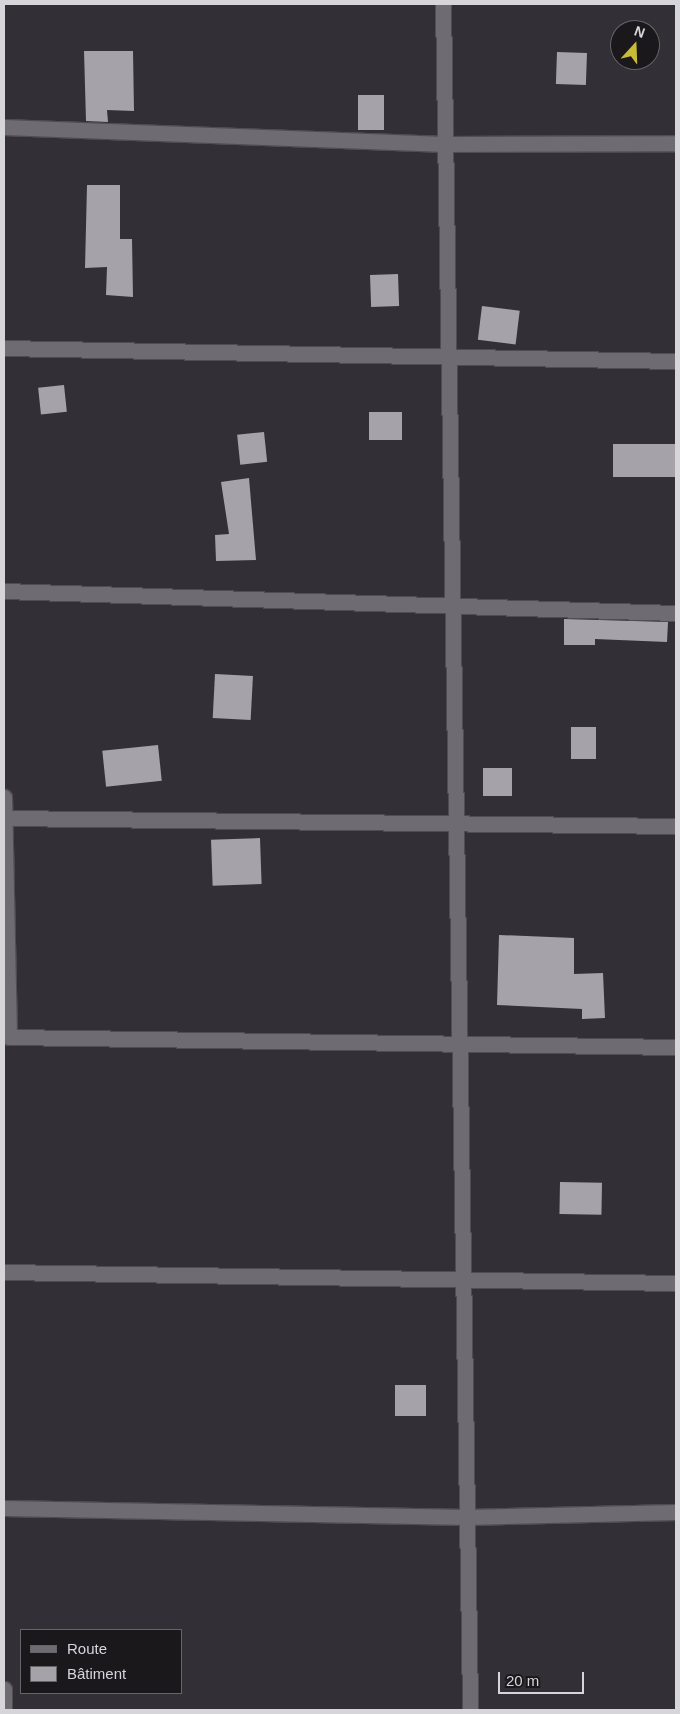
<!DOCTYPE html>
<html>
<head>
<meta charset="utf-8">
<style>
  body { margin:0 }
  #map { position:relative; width:680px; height:1714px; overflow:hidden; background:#323036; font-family:Helvetica,sans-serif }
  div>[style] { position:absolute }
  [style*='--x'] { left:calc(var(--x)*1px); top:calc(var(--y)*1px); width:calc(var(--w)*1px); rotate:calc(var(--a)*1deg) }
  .building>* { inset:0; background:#a6a2aa; transform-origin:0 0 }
  .roads { filter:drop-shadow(1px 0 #4f4d52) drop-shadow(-1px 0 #4f4d52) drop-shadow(0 1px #4f4d52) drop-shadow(0 -1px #4f4d52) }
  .street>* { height:15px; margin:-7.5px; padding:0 7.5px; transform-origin:7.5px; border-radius:7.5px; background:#6e6b72 }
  span { translate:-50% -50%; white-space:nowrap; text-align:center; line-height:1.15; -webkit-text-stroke:5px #1a181b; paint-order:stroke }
  .frame { position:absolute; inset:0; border:5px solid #d6d5d9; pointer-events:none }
  .legend { position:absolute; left:20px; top:1629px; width:162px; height:65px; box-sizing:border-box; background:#1a181b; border:1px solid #656467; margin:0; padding:6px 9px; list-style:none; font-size:15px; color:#d6d5d9 }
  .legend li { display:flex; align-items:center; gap:10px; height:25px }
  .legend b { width:25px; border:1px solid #656467 }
  .north { position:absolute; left:610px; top:20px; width:50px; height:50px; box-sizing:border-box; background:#1a181b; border:1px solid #656467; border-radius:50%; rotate:20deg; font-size:14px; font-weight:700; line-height:20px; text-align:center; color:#d6d5d9 }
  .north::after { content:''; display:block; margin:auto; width:18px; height:22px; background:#caba3a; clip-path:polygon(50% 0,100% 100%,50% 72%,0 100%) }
  .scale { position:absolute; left:498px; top:1672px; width:86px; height:22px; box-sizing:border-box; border:2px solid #d6d5d9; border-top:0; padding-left:6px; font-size:15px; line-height:18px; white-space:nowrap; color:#d6d5d9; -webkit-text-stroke:4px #1a181b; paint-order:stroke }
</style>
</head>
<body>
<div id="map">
  <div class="building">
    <div style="clip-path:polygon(84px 51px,133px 51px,134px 111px,107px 110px,108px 122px,86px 121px)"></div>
    <div style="left:557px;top:52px;width:30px;height:32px;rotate:2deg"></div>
    <div style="left:358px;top:95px;width:26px;height:35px"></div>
    <div style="clip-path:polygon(87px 185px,120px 185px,120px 239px,132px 239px,133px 297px,106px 295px,107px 267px,85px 268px)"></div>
    <div style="left:398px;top:274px;width:32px;height:28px;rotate:88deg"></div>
    <div style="left:482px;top:306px;width:38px;height:34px;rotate:7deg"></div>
    <div style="left:64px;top:385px;width:27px;height:26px;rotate:84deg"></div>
    <div style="left:369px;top:412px;width:33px;height:28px"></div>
    <div style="left:264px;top:432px;width:30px;height:27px;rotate:84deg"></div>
    <div style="left:676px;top:444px;width:33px;height:63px;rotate:90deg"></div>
    <div style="clip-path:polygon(249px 478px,256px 560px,216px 561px,215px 535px,229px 534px,221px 482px)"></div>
    <div style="clip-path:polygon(564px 619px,668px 622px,667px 642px,595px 639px,595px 645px,564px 645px)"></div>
    <div style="left:215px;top:674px;width:38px;height:44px;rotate:3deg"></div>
    <div style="left:571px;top:727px;width:25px;height:32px"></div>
    <div style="left:158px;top:745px;width:36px;height:56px;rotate:84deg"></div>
    <div style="left:483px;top:768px;width:29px;height:28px"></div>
    <div style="left:260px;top:838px;width:46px;height:49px;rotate:88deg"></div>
    <div style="clip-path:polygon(499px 935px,574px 938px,574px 974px,603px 973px,605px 1018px,582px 1019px,582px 1009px,497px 1005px)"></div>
    <div style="left:560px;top:1182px;width:42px;height:32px;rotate:1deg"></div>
    <div style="left:395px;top:1385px;width:31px;height:31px"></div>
  </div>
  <div class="roads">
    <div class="street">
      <div style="--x:443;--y:4;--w:1706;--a:89.09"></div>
      <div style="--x:4;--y:127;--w:441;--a:2.2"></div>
      <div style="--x:445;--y:144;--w:231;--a:-0.2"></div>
      <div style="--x:4;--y:348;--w:672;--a:1.11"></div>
      <div style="--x:4;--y:591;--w:672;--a:1.88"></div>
      <div style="--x:4;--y:797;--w:240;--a:88.8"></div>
      <div style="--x:9;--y:1037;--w:667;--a:0.86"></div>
      <div style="--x:4;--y:818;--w:672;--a:0.68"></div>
      <div style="--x:4;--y:1272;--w:672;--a:0.94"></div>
      <div style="--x:4;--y:1508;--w:463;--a:1.1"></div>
      <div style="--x:467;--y:1517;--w:209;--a:-1.4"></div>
      <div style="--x:4;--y:1689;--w:21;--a:90"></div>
    </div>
  </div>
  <div class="frame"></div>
  <ul class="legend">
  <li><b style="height:6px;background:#6e6b72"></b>Route</li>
  <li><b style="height:14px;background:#a6a2aa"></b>Bâtiment</li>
  </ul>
  <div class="north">N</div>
  <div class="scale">20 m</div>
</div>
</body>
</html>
